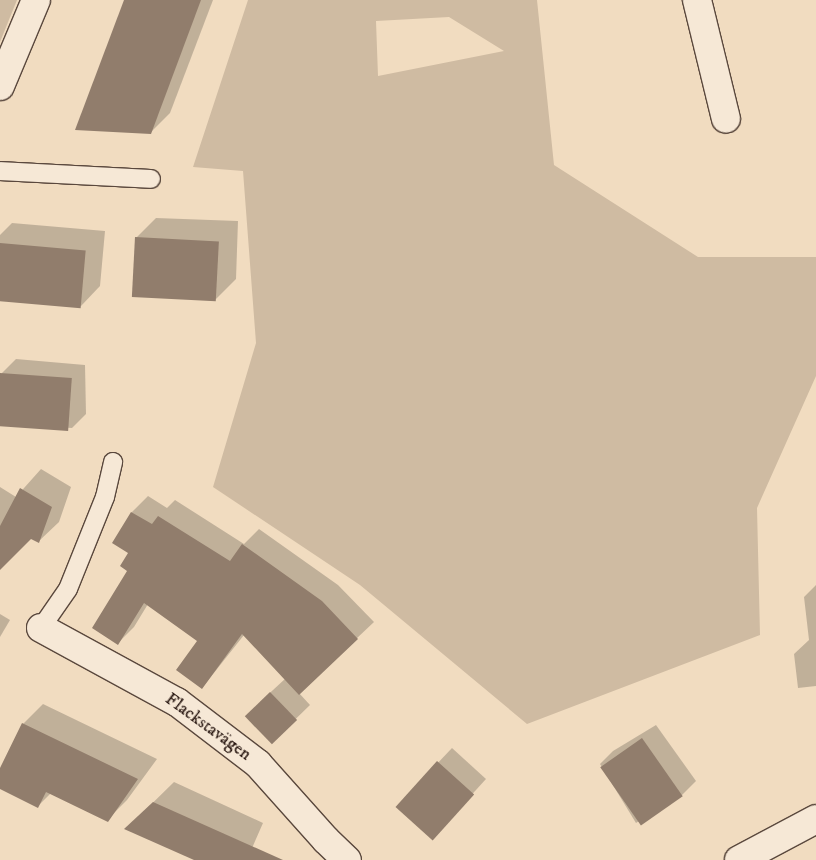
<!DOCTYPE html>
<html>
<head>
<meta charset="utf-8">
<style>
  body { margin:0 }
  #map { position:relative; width:816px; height:860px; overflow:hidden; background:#f1dcc0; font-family:"IM FELL DW Pica",serif }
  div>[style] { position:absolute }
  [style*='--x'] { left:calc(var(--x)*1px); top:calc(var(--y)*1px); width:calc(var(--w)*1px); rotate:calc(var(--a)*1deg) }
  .green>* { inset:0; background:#cfbba2 }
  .shadow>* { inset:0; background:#0003 }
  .building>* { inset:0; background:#917d6c; transform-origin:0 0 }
  .roads { filter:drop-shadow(1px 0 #5a483d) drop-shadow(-1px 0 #5a483d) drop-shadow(0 1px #5a483d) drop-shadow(0 -1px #5a483d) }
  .lane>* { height:18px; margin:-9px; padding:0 9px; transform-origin:9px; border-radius:9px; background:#f6e8d6 }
  .street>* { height:28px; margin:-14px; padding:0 14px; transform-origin:14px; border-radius:14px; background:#f6e8d6 }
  span { translate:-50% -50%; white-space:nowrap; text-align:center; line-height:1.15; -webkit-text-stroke:4px #f6e8d6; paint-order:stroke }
  .street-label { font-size:18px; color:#281711 }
</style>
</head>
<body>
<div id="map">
  <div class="green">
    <div style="clip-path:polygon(0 0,17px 0,0 42px)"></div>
    <div style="clip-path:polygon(evenodd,248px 0,537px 0,554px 165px,698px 257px,816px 257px,816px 376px,757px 508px,760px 635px,527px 724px,360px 585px,213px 487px,256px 343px,243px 171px,193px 167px,248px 0,449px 17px,504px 51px,378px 76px,376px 21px,449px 17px)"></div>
  </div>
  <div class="shadow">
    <div style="clip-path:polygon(125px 0,213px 0,170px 113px,150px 133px)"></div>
    <div style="clip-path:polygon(156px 218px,238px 221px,236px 279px,216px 299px,136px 238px)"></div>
    <div style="clip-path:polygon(12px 223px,105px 231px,100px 286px,81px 306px,0 300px,0 235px)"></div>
    <div style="clip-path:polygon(16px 359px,85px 365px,86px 414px,72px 428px,0 424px,2px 373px)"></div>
    <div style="clip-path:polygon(41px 469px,71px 487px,59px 522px,39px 541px,30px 537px,0 568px,0 487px,16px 497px)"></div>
    <div style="clip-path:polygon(148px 496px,167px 508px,175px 500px,244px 544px,259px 529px,338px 585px,374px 622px,299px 693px,310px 705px,271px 743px,260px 702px,286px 678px,244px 635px,202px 688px,199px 640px,148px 604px,134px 627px,118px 643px,130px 552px,113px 543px,132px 512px)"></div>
    <div style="clip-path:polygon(816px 585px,816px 686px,798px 688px,794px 654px,809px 640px,804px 597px)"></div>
    <div style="clip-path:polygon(0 614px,10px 620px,0 637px)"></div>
    <div style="clip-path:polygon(43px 704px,157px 759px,127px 800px,107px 820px,51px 793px,38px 806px,0 788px,0 771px,23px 724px)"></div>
    <div style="clip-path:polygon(656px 725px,696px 781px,682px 795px,636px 823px,600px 764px,613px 751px)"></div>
    <div style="clip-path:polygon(452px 748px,486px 779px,445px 824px,397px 806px)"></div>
    <div style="clip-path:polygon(174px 782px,263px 823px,249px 855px,255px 860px,197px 860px,126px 829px)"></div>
  </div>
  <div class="building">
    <div style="clip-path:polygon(124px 0,201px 0,151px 134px,75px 130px)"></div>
    <div style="left:135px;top:237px;width:84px;height:60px;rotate:3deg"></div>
    <div style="left:0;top:243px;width:86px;height:58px;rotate:5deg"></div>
    <div style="left:0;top:373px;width:72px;height:53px;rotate:4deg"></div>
    <div style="clip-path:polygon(20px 488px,52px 507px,39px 543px,31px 539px,0 570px,0 526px)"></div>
    <div style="clip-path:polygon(131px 512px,152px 524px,158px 516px,230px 561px,242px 544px,322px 601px,358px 639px,299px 695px,242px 634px,202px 689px,176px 670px,197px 641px,144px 603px,118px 645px,92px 628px,127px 571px,120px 566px,128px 553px,112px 543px)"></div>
    <div style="left:270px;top:692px;width:39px;height:35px;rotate:46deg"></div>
    <div style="clip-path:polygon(22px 723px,138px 779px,108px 822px,46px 792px,38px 808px,0 789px,0 768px)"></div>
    <div style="left:642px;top:738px;width:71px;height:51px;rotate:55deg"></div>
    <div style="left:437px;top:761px;width:50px;height:62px;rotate:42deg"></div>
    <div style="clip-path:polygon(153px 802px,283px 860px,194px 860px,124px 829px)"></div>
  </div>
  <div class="roads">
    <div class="lane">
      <div style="--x:0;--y:171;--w:151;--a:3"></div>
      <div style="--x:41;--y:628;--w:47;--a:-55.3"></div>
      <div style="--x:68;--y:589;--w:99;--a:-68.1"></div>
      <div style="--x:105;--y:497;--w:36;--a:-77"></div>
    </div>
    <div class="street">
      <div style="--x:697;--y:0;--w:122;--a:76.3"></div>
      <div style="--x:0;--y:86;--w:93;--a:-67.3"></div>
      <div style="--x:41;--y:628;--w:155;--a:28.6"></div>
      <div style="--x:177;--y:702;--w:102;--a:37.4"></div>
      <div style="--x:258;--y:764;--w:102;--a:48.2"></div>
      <div style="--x:326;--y:840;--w:29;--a:44"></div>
      <div style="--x:739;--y:860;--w:87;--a:-28"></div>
    </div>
  </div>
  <div class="street-label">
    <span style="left:208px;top:727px;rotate:36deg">Flackstavägen</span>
  </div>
</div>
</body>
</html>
